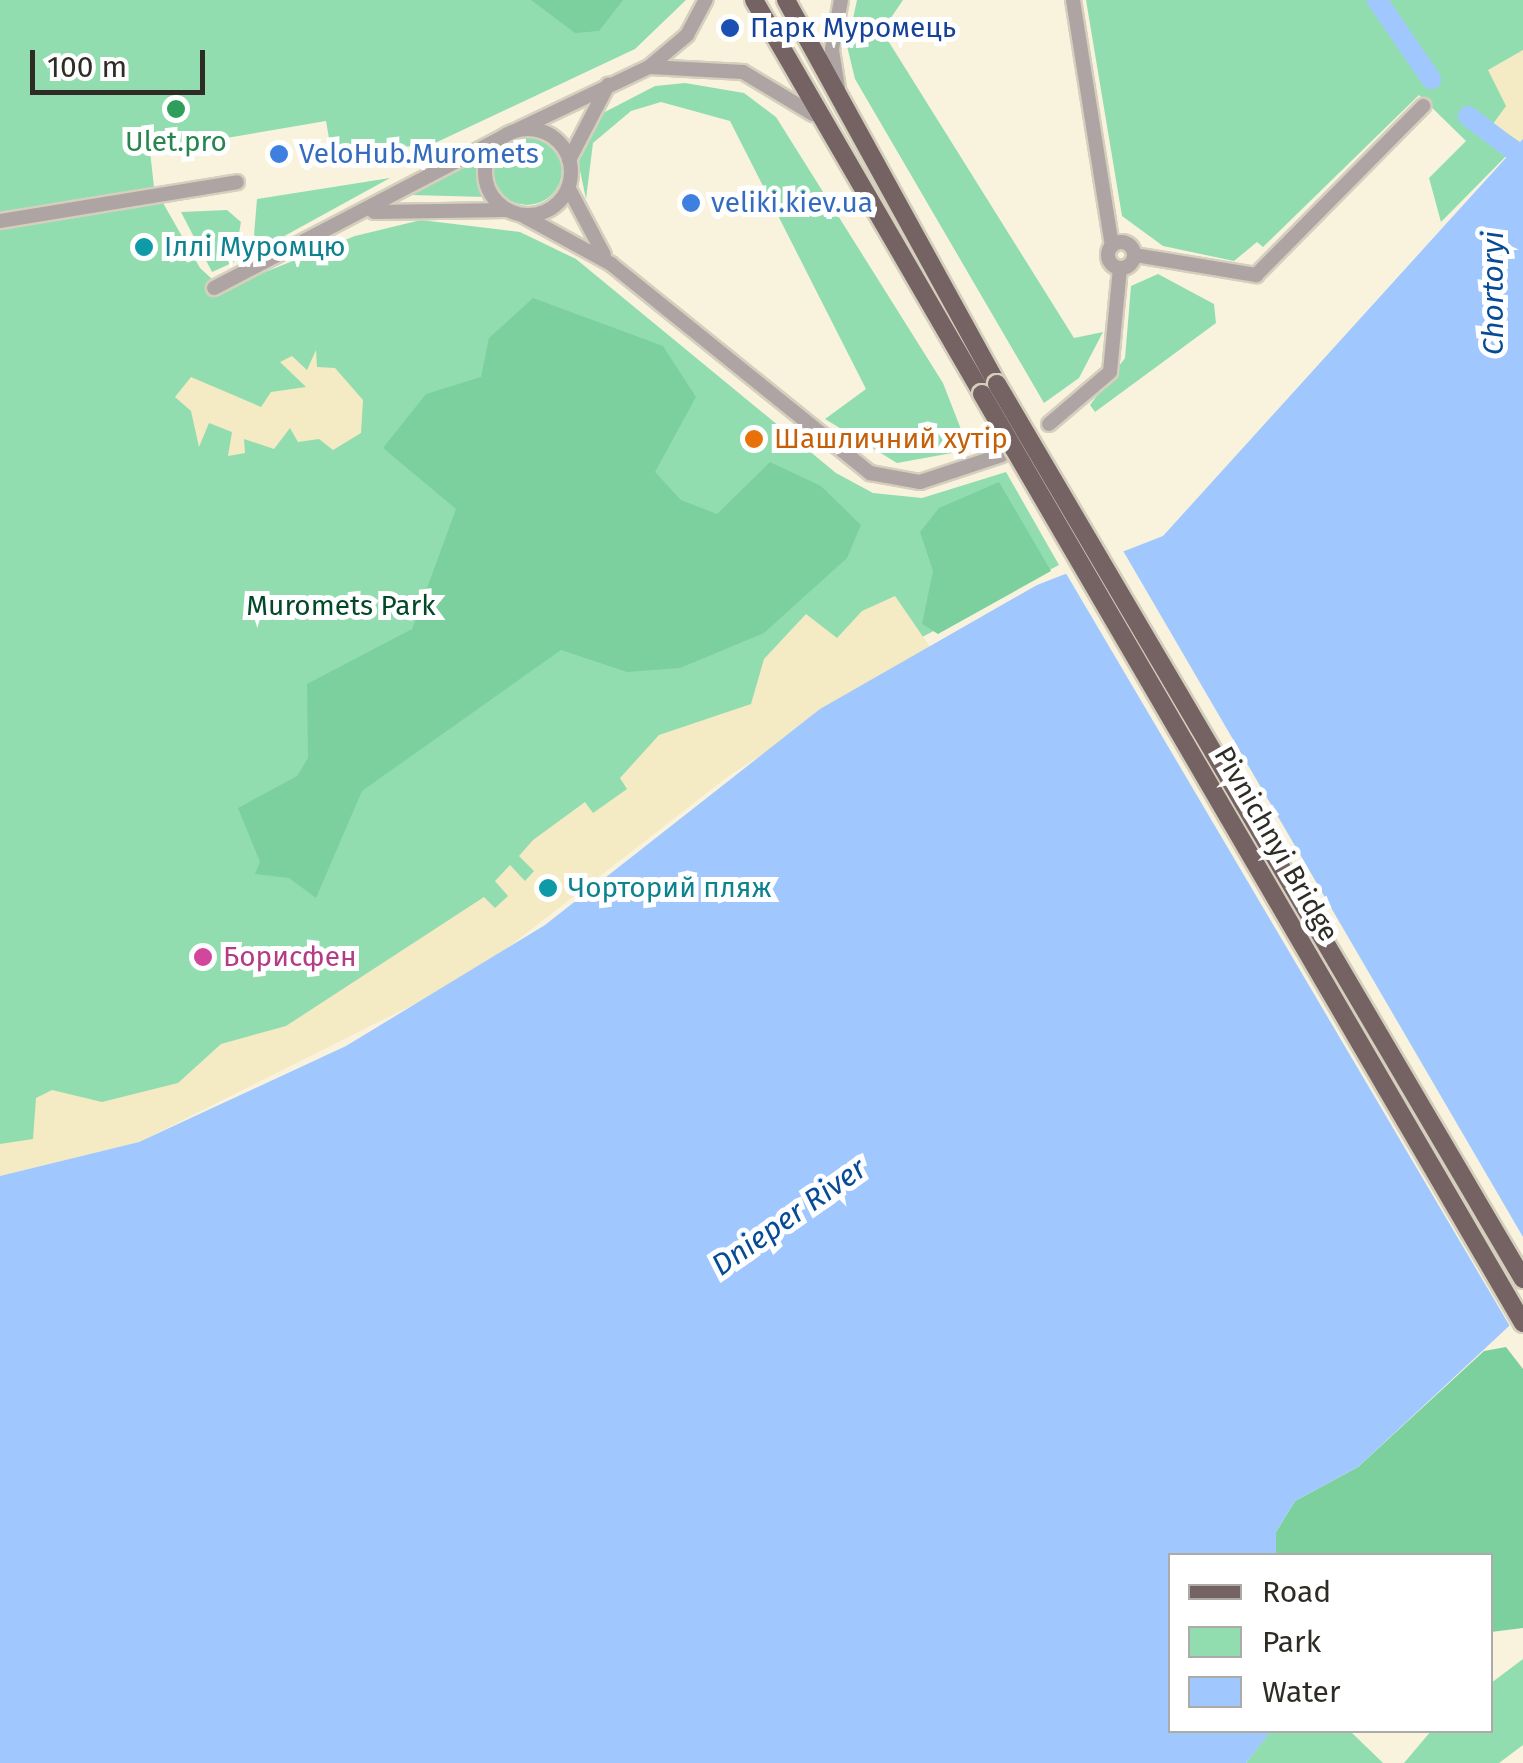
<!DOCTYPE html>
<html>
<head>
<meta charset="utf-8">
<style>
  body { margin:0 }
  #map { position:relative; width:1523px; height:1763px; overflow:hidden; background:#f9f3de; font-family:"Fira Sans",sans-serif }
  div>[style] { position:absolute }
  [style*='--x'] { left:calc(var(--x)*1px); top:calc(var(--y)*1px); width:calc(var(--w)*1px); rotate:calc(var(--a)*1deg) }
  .green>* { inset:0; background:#92ddb0 }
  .round { border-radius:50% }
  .forest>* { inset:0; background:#7cd09e }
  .sand>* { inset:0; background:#f4eac4 }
  .water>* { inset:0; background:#a1c8fe }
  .pier>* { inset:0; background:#f9f3de }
  .river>* { height:20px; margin:-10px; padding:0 10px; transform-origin:10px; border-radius:10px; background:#a1c8fe }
  .roads { filter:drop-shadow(2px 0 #d5cfbd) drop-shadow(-2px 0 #d5cfbd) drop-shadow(0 2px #d5cfbd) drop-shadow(0 -2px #d5cfbd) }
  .minor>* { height:14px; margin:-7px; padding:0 7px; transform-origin:7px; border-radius:7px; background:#afa4a4 }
  .minor>.ring { margin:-7px; padding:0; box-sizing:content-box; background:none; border:14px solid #afa4a4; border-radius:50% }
  .major>* { height:18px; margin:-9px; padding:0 9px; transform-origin:9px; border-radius:9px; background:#756262 }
  .bridges { filter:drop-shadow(2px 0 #d5cfbd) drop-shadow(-2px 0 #d5cfbd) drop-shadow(0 2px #d5cfbd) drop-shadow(0 -2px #d5cfbd) }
  .major-bridge>* { height:18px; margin:-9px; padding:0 9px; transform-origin:9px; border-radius:9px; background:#756262 }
  .dots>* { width:28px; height:28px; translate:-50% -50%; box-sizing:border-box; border:5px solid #fff; border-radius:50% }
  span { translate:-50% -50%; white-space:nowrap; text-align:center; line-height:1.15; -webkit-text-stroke:10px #fff; paint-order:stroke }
  .transit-label { font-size:28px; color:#164399 }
  .left { translate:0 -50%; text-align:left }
  .leisure-label { font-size:28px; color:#27864d }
  .shop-label { font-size:28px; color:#366cbe }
  .culture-label { font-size:28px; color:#0d838f }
  .food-label { font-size:28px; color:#c56008 }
  .park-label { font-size:28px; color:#024829 }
  .street-label { font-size:28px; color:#2f2c25 }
  .hotel-label { font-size:28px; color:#b23c85 }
  .water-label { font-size:30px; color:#064b96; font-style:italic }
  .legend { position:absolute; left:1168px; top:1553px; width:325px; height:180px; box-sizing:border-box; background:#fff; border:2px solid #acaba8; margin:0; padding:12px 18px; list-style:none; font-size:30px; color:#2f2c25 }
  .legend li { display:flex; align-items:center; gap:20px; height:50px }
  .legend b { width:50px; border:2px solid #acaba8 }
  .scale { position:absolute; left:30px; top:50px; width:175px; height:45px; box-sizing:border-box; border:5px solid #2f2c25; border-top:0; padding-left:12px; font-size:30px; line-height:35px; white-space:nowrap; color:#2f2c25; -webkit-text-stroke:8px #fff; paint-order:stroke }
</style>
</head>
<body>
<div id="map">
  <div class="green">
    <div style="clip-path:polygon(0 0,686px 0,635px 49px,435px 143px,332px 156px,326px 121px,150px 151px,154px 187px,200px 268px,223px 289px,355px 236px,421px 220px,520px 232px,576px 259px,836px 473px,873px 493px,922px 498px,1006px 472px,1059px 565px,744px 731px,453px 943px,248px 1071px,0 1156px)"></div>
    <div style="clip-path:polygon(857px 0,903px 0,882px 31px,1074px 338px,1103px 332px,1079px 378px,1044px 403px,855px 79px,847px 46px)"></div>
    <div style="clip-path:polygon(1086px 0,1523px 0,1523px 139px,1441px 222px,1429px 178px,1466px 141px,1419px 95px,1263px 247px,1257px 242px,1234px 261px,1163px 246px,1122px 216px)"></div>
    <div style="clip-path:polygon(685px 83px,744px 93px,776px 117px,943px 383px,969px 450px,897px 463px,825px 419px,866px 389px,730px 121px,661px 102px,631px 111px,593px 143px,586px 199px,578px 161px,601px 114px,655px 86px)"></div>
    <div class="round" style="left:492px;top:135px;width:70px;height:70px"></div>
    <div style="clip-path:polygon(478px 154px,485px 197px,411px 195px,409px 192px)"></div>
    <div style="clip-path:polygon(390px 178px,268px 245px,254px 235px,257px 199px)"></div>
    <div style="clip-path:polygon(227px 210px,241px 222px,234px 262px,212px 272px,181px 212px)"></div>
    <div style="clip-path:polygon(1158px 274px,1214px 304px,1216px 323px,1095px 412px,1090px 405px,1125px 358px,1131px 286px)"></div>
    <div style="clip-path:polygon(1523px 1659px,1523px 1745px,1499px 1763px,1404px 1763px,1431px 1731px,1490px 1730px,1491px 1683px)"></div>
    <div style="clip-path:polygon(1271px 1730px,1350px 1731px,1383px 1763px,1246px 1763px)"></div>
  </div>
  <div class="forest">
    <div style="clip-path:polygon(531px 0,623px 0,599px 31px,575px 33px)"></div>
    <div style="clip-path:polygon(533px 298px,663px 346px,696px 397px,655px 472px,681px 500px,717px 514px,770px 462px,821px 486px,861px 525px,847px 558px,764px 633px,680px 668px,627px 672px,561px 650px,362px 791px,316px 898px,289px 878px,255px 874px,260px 862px,238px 808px,297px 776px,308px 758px,307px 684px,412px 629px,456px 509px,383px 448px,426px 394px,481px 377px,489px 338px)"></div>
    <div style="clip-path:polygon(999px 482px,1051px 571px,938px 634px,922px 624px,933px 571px,920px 532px,939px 508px)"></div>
    <div style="clip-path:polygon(1506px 1347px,1523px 1369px,1523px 1628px,1491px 1632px,1490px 1556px,1276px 1556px,1276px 1532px,1295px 1501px,1358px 1467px,1484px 1351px)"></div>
  </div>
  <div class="sand">
    <div style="clip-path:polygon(1523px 50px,1523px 139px,1520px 142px,1493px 124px,1506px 106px,1488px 70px)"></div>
    <div style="clip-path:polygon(316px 350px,317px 367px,335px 368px,363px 400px,361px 433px,333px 450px,319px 439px,298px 442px,290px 428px,274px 449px,244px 439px,245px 453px,228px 456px,232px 432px,209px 423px,199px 447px,191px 411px,175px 397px,191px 377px,261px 407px,271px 392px,306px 387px,280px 362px,292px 356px,307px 370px)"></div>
    <div style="clip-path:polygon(895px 596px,930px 647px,730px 775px,474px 974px,139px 1142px,0 1176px,0 1144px,33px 1139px,36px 1098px,52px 1090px,102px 1102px,178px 1083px,221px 1044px,286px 1026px,484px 897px,495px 908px,508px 896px,495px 881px,510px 865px,525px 881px,534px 871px,519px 856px,533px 840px,585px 802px,593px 813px,627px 789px,620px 778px,659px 735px,751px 704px,764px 659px,806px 614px,837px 638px,862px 611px)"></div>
  </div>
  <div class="water">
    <div style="clip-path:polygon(1523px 139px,1523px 1313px,1358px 1467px,1295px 1501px,1276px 1532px,1276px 1555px,1170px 1556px,1170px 1730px,1271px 1731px,1246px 1763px,0 1763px,0 1176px,139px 1142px,346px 1046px,545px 925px,820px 709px,1037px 585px,1163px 536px)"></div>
  </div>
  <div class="pier">
    <div style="clip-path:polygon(1122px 549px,1523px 1237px,1523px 1319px,1511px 1328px,1064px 570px)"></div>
  </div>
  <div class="river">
    <div style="--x:1377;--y:0;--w:96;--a:55.6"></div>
    <div style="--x:1468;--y:116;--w:68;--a:37.2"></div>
    <div style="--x:1522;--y:157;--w:12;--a:90"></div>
  </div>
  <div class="roads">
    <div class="minor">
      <div style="--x:1073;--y:0;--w:249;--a:81"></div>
      <div style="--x:650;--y:67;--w:93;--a:3.1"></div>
      <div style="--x:743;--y:72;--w:82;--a:31"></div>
      <div style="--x:838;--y:88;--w:39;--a:-99"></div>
      <div style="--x:832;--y:49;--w:50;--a:-79.6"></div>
      <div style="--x:519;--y:129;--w:144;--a:-25.5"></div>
      <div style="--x:649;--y:67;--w:50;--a:-40.1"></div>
      <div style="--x:687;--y:35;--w:40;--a:-62"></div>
      <div class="ring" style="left:485px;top:129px;width:72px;height:72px"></div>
      <div style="--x:569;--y:160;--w:85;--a:-62.5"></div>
      <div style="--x:568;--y:187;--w:77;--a:62.1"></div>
      <div style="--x:374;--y:212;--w:132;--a:-0.9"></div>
      <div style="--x:522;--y:215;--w:102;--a:28.8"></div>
      <div style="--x:611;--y:264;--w:333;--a:38.9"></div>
      <div style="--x:870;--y:473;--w:51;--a:10.2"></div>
      <div style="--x:920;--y:482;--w:86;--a:-18.2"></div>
      <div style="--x:0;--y:221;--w:240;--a:-9.3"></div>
      <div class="ring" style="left:1108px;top:242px;width:12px;height:12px"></div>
      <div style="--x:1135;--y:255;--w:123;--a:9.4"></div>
      <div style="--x:1256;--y:275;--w:238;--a:-45.3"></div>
      <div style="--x:214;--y:288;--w:326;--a:-27.6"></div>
      <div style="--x:1049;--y:424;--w:80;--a:-40.4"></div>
      <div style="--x:1110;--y:372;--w:103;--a:-84.5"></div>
    </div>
    <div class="major">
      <div style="--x:754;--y:0;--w:455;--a:59.9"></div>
      <div style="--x:786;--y:0;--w:438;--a:61.2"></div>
    </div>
  </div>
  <div class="bridges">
    <div class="major-bridge">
      <div style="--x:997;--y:384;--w:1038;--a:59.56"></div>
      <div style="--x:982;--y:394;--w:1075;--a:59.79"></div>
    </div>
  </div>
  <div class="dots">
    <div style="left:730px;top:28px;background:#1a4fb4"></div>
    <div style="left:176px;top:109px;background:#2e9e5b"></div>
    <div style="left:279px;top:154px;background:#3f7fe0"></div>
    <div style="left:691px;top:203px;background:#3f7fe0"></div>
    <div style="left:144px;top:247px;background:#0f9aa8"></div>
    <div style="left:754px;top:439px;background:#e8710a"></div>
    <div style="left:548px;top:888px;background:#0f9aa8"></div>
    <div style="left:203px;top:957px;background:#d1479c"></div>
  </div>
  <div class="transit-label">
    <span class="left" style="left:750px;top:28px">Парк Муромець</span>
  </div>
  <div class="leisure-label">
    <span style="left:176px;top:142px">Ulet.pro</span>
  </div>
  <div class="shop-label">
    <span class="left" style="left:299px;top:154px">VeloHub.Muromets</span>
    <span class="left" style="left:711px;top:203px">veliki.kiev.ua</span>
  </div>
  <div class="culture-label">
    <span class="left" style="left:164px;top:247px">Іллі Муромцю</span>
    <span class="left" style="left:568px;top:888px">Чорторий пляж</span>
  </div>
  <div class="food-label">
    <span class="left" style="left:774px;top:439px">Шашличний хутір</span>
  </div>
  <div class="park-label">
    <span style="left:341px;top:606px">Muromets Park</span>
  </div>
  <div class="street-label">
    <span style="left:1276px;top:844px;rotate:60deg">Pivnichnyi Bridge</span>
  </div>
  <div class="hotel-label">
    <span class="left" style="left:223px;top:957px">Борисфен</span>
  </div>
  <div class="water-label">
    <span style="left:1493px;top:293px;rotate:-90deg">Chortoryi</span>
    <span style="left:789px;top:1217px;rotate:-35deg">Dnieper River</span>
  </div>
  <ul class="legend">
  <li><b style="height:12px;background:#756262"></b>Road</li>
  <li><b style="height:28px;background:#92ddb0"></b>Park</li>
  <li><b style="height:28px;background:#a1c8fe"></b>Water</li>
  </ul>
  <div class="scale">100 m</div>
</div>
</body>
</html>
